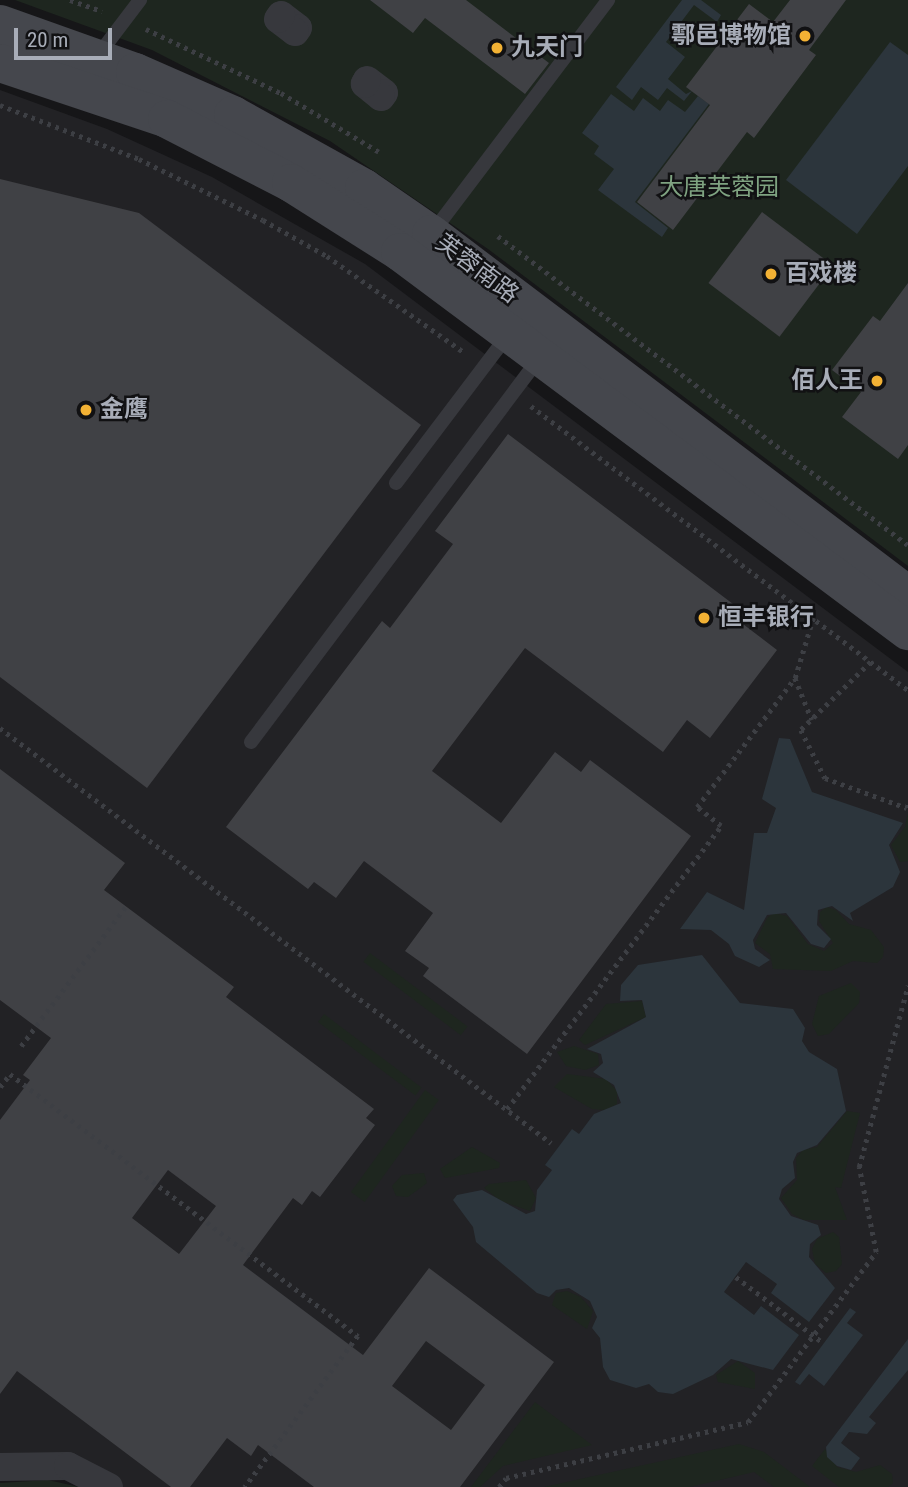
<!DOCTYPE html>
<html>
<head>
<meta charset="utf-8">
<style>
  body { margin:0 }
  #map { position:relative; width:908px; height:1487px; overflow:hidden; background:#161618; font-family:"Roboto Condensed","Noto Sans SC",sans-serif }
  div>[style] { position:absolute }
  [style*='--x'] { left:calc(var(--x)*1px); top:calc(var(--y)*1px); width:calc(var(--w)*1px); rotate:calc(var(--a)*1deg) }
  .built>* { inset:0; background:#222225 }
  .green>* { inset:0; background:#1e261f; transform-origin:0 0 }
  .water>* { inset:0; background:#2c353c }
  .building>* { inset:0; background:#404145; transform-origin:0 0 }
  .path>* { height:4.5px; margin-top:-2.25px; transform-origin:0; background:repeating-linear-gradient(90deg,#3d3f44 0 3.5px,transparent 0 8.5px) }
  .lane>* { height:14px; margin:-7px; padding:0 7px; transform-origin:7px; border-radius:7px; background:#37383d }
  .street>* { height:28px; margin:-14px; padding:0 14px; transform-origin:14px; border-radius:14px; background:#37383d }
  .secondary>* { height:38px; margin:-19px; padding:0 19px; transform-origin:19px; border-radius:19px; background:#45474d }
  .dots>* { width:19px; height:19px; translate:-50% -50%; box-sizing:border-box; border:4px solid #111113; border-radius:50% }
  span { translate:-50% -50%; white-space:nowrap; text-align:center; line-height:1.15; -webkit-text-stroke:5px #111113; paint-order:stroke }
  .poi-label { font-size:24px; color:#a8adb8; font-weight:700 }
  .right { translate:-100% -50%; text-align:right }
  .left { translate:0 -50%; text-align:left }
  .park-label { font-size:24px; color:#7fa381 }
  .street-label { font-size:24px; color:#a8adb8 }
  .scale { position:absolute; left:14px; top:28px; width:98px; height:32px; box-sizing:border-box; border:4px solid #a8adb8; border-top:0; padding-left:9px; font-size:21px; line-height:24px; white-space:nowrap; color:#a8adb8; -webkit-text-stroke:5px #111113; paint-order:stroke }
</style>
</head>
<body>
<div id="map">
  <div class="built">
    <div style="clip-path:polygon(0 90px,107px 129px,212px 177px,365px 264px,908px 672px,908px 1487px,109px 1487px,0 1467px)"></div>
  </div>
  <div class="green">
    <div style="clip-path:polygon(15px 0,908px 0,908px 566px,488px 249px,330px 141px,152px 50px)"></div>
    <div style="clip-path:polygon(908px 812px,908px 861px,900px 862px,891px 845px,905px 827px)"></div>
    <div style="clip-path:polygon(827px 907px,836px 910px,849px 924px,871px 930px,884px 947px,883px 957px,877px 963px,853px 961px,831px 971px,773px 969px,770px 954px,755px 943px,767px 918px,774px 913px,787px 916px,808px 944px,824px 951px,833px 943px,819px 921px,820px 912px)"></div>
    <div style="left:370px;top:953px;width:122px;height:11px;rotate:37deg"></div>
    <div style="clip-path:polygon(851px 983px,860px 992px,859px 1003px,829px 1034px,818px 1036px,812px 1024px,819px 996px)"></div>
    <div style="clip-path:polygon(642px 1001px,646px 1017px,585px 1045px,579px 1040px,606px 1004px)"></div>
    <div style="left:324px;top:1014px;width:122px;height:10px;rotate:37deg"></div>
    <div style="clip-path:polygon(574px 1046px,598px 1054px,599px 1065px,585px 1070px,566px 1066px,557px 1052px)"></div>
    <div style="clip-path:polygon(567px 1074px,606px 1079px,617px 1091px,617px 1104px,605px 1110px,592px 1109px,554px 1087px)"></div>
    <div style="left:425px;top:1090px;width:17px;height:126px;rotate:36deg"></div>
    <div style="clip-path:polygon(847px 1111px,860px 1113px,841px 1188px,835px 1187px,847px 1220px,804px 1220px,792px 1214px,781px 1198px,797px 1180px,796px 1158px,803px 1150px,817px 1147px)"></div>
    <div style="clip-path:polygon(472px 1147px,500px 1163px,499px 1168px,445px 1178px,440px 1169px)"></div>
    <div style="clip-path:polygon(424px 1173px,427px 1183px,408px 1197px,396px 1196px,392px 1186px,402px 1175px)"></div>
    <div style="clip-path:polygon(526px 1180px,536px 1198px,530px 1211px,501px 1201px,484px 1188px,489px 1184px)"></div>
    <div style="clip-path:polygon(833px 1232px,839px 1237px,842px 1264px,836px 1271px,826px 1273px,815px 1264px,812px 1249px,817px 1239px)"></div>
    <div style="clip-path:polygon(567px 1291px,581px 1297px,593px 1311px,587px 1329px,552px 1305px,556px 1293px)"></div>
    <div style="clip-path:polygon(738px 1361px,755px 1373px,755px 1389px,718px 1382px,716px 1375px)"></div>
    <div style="clip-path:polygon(535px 1402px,592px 1445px,503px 1466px,480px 1487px,471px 1487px)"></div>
    <div style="clip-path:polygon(739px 1444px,764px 1452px,810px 1487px,774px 1487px,754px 1472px,690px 1487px,544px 1487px)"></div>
    <div style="clip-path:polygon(825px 1449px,837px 1467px,856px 1472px,880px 1465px,892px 1474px,893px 1483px,888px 1487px,839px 1487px,812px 1466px)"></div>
    <div style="clip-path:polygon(48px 1480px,79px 1487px,0 1487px,0 1483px)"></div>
  </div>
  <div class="water">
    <div style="clip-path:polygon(682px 0,701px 0,721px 15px,717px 22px,694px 5px,666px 42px,685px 57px,668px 79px,686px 94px,692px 91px,684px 101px,667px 88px,658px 100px,641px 87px,632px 100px,616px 87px)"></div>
    <div style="clip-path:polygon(890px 42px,908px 55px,908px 166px,857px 234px,786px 180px)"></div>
    <div style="clip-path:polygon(611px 94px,634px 111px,643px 98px,660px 111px,668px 100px,685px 112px,698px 96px,709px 104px,635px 202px,668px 228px,662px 237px,598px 190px,614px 169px,594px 154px,599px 146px,582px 133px)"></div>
    <div style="clip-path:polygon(779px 738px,790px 739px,812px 792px,903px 823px,889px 845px,900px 872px,893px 887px,850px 913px,853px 921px,832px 906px,818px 910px,817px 925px,831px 939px,824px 948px,811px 944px,786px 913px,767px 915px,753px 940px,755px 949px,770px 960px,759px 967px,735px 956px,729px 944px,711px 930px,680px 929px,707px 892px,744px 910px,754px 833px,767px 833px,776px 808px,762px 799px)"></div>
    <div style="clip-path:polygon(702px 955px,740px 1003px,793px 1009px,805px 1028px,802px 1041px,809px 1052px,837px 1069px,846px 1111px,817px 1145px,797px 1153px,793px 1162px,795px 1178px,782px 1189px,779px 1199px,791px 1216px,818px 1225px,821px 1235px,810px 1244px,809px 1257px,835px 1288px,809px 1322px,771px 1293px,777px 1284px,746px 1262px,724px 1292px,754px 1315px,761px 1306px,799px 1335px,773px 1370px,731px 1359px,713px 1375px,673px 1394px,658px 1392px,649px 1384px,636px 1388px,610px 1380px,603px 1367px,600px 1338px,592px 1328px,597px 1317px,590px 1301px,569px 1288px,556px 1290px,549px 1297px,537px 1293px,476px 1242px,473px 1227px,453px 1200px,457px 1195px,482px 1190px,526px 1214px,535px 1211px,537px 1190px,552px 1170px,545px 1165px,572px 1129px,579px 1134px,594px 1114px,621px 1103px,614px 1085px,593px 1072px,603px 1063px,601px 1054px,587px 1049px,646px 1017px,642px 1000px,620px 1001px,621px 985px,638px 965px)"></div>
    <div style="clip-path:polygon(850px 1308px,856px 1312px,847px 1323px,863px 1335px,824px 1386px,809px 1374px,800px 1385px,795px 1382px)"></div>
    <div style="clip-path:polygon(908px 1339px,908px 1370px,869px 1417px,876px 1423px,867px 1434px,849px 1432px,841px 1443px,860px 1458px,851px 1470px,837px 1466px,827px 1457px,826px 1447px)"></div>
  </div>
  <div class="building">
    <div style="clip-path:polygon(370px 0,466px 0,549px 63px,525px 94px,425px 18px,413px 33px)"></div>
    <div style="clip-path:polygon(790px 0,846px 0,809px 50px,816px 55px,754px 138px,747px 132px,673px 230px,637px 202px,710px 105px,686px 87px,749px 4px,773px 22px)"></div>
    <div style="clip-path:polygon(0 179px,139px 213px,421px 425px,147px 788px,0 677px)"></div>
    <div style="left:762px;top:212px;width:89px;height:89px;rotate:37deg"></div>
    <div style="clip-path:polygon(908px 283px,908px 445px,898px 459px,842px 417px,861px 392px,832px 370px,873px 316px,880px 321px)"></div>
    <div style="clip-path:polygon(508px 434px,737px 607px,731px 615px,777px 650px,710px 738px,687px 720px,663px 752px,525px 648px,432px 771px,501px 823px,555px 752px,581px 772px,590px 760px,691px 836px,527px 1054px,423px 976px,429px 968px,405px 951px,433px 913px,364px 861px,336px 898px,314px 882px,308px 889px,226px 827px,382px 621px,390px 628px,453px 544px,435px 531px)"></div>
    <div style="clip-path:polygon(evenodd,0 769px,125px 863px,104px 890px,234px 987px,226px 997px,374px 1109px,366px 1118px,375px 1125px,320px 1197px,312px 1191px,302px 1205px,293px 1198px,243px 1265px,363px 1355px,429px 1268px,554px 1362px,460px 1487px,314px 1487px,258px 1445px,251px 1456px,227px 1438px,190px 1487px,171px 1487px,17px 1371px,0 1394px,0 1120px,30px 1080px,23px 1075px,51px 1038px,0 1000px,0 769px,168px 1170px,216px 1206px,179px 1254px,132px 1218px,168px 1170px,0 769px,426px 1341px,485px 1385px,451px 1430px,392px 1386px,426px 1341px)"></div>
  </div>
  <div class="path">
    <div style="--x:70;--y:0;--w:34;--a:19"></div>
    <div style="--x:146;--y:29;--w:149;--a:25.4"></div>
    <div style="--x:281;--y:93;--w:114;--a:31"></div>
    <div style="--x:0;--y:105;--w:149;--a:21.2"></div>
    <div style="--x:139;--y:159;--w:138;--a:26.2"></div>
    <div style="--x:263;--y:220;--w:73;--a:29.4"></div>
    <div style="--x:327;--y:256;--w:169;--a:35.1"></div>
    <div style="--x:498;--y:236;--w:513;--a:37"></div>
    <div style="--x:531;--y:406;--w:472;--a:37"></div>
    <div style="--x:871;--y:662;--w:98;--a:135.8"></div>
    <div style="--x:801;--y:730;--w:54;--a:63.4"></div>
    <div style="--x:825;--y:778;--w:87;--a:20.1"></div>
    <div style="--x:907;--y:808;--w:4;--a:-76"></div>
    <div style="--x:795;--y:678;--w:63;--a:-73.3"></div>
    <div style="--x:0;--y:728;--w:690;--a:36.99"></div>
    <div style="--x:21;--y:1046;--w:175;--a:-53.1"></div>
    <div style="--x:0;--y:1087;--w:16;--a:-52"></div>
    <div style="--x:10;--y:1074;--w:436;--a:37"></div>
    <div style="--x:358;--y:1336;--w:189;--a:126.8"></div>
    <div style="--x:507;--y:1109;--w:355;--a:-52.9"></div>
    <div style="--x:721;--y:826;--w:31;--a:-142"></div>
    <div style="--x:697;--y:807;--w:162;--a:-52.8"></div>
    <div style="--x:795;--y:678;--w:45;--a:68"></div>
    <div style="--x:736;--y:1277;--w:108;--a:37.1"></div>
    <div style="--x:499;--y:1487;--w:11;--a:-52"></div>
    <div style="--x:506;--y:1478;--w:248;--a:-13"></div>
    <div style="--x:748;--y:1422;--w:213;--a:-53"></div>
    <div style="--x:876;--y:1252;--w:87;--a:-101.3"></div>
    <div style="--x:859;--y:1167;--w:188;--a:-74.9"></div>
  </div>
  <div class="lane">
    <div style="--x:96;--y:58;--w:73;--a:-52.8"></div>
    <div style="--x:432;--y:233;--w:292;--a:-52.9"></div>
    <div style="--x:396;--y:483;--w:184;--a:-52.9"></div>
    <div style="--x:251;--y:742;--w:479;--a:-53.1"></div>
  </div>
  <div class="street">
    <div style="--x:281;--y:15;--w:21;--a:37"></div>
    <div style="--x:298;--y:28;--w:5;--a:127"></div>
    <div style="--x:295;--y:32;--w:21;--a:-143"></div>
    <div style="--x:278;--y:19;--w:5;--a:-53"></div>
    <div style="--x:367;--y:80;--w:21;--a:37"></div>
    <div style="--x:384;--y:93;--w:5;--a:127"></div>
    <div style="--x:381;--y:97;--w:21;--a:-141"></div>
    <div style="--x:365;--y:84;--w:4;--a:-63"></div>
    <div style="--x:0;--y:1467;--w:68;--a:-0.8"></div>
    <div style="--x:68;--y:1466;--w:46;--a:27.1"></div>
  </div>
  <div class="secondary">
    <div style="--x:0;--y:24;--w:143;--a:19.6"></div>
    <div style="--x:135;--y:72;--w:107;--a:23.7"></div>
    <div style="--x:233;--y:115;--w:150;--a:29.1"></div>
    <div style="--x:364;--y:188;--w:81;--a:34.5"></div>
    <div style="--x:431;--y:234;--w:598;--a:37.12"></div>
    <div style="--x:0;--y:63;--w:176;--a:18.5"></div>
    <div style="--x:167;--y:119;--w:140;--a:27.3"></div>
    <div style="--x:291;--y:183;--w:129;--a:32.3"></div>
    <div style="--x:400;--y:252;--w:634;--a:36.73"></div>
  </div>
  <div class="dots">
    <div style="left:805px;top:36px;background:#f2b134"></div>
    <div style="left:497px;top:48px;background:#f2b134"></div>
    <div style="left:771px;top:274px;background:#f2b134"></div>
    <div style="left:877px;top:381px;background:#f2b134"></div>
    <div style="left:86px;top:410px;background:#f2b134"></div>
    <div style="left:704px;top:618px;background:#f2b134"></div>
  </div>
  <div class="poi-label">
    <span class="right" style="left:791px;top:36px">鄠邑博物馆</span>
    <span class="left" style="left:511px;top:48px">九天门</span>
    <span class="left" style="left:785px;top:274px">百戏楼</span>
    <span class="right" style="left:863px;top:381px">佰人王</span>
    <span class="left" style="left:100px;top:410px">金鹰</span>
    <span class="left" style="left:718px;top:618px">恒丰银行</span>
  </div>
  <div class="park-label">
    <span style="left:719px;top:188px">大唐芙蓉园</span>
  </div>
  <div class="street-label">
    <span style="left:477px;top:269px;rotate:37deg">芙蓉南路</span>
  </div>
  <div class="scale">20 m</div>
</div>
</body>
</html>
